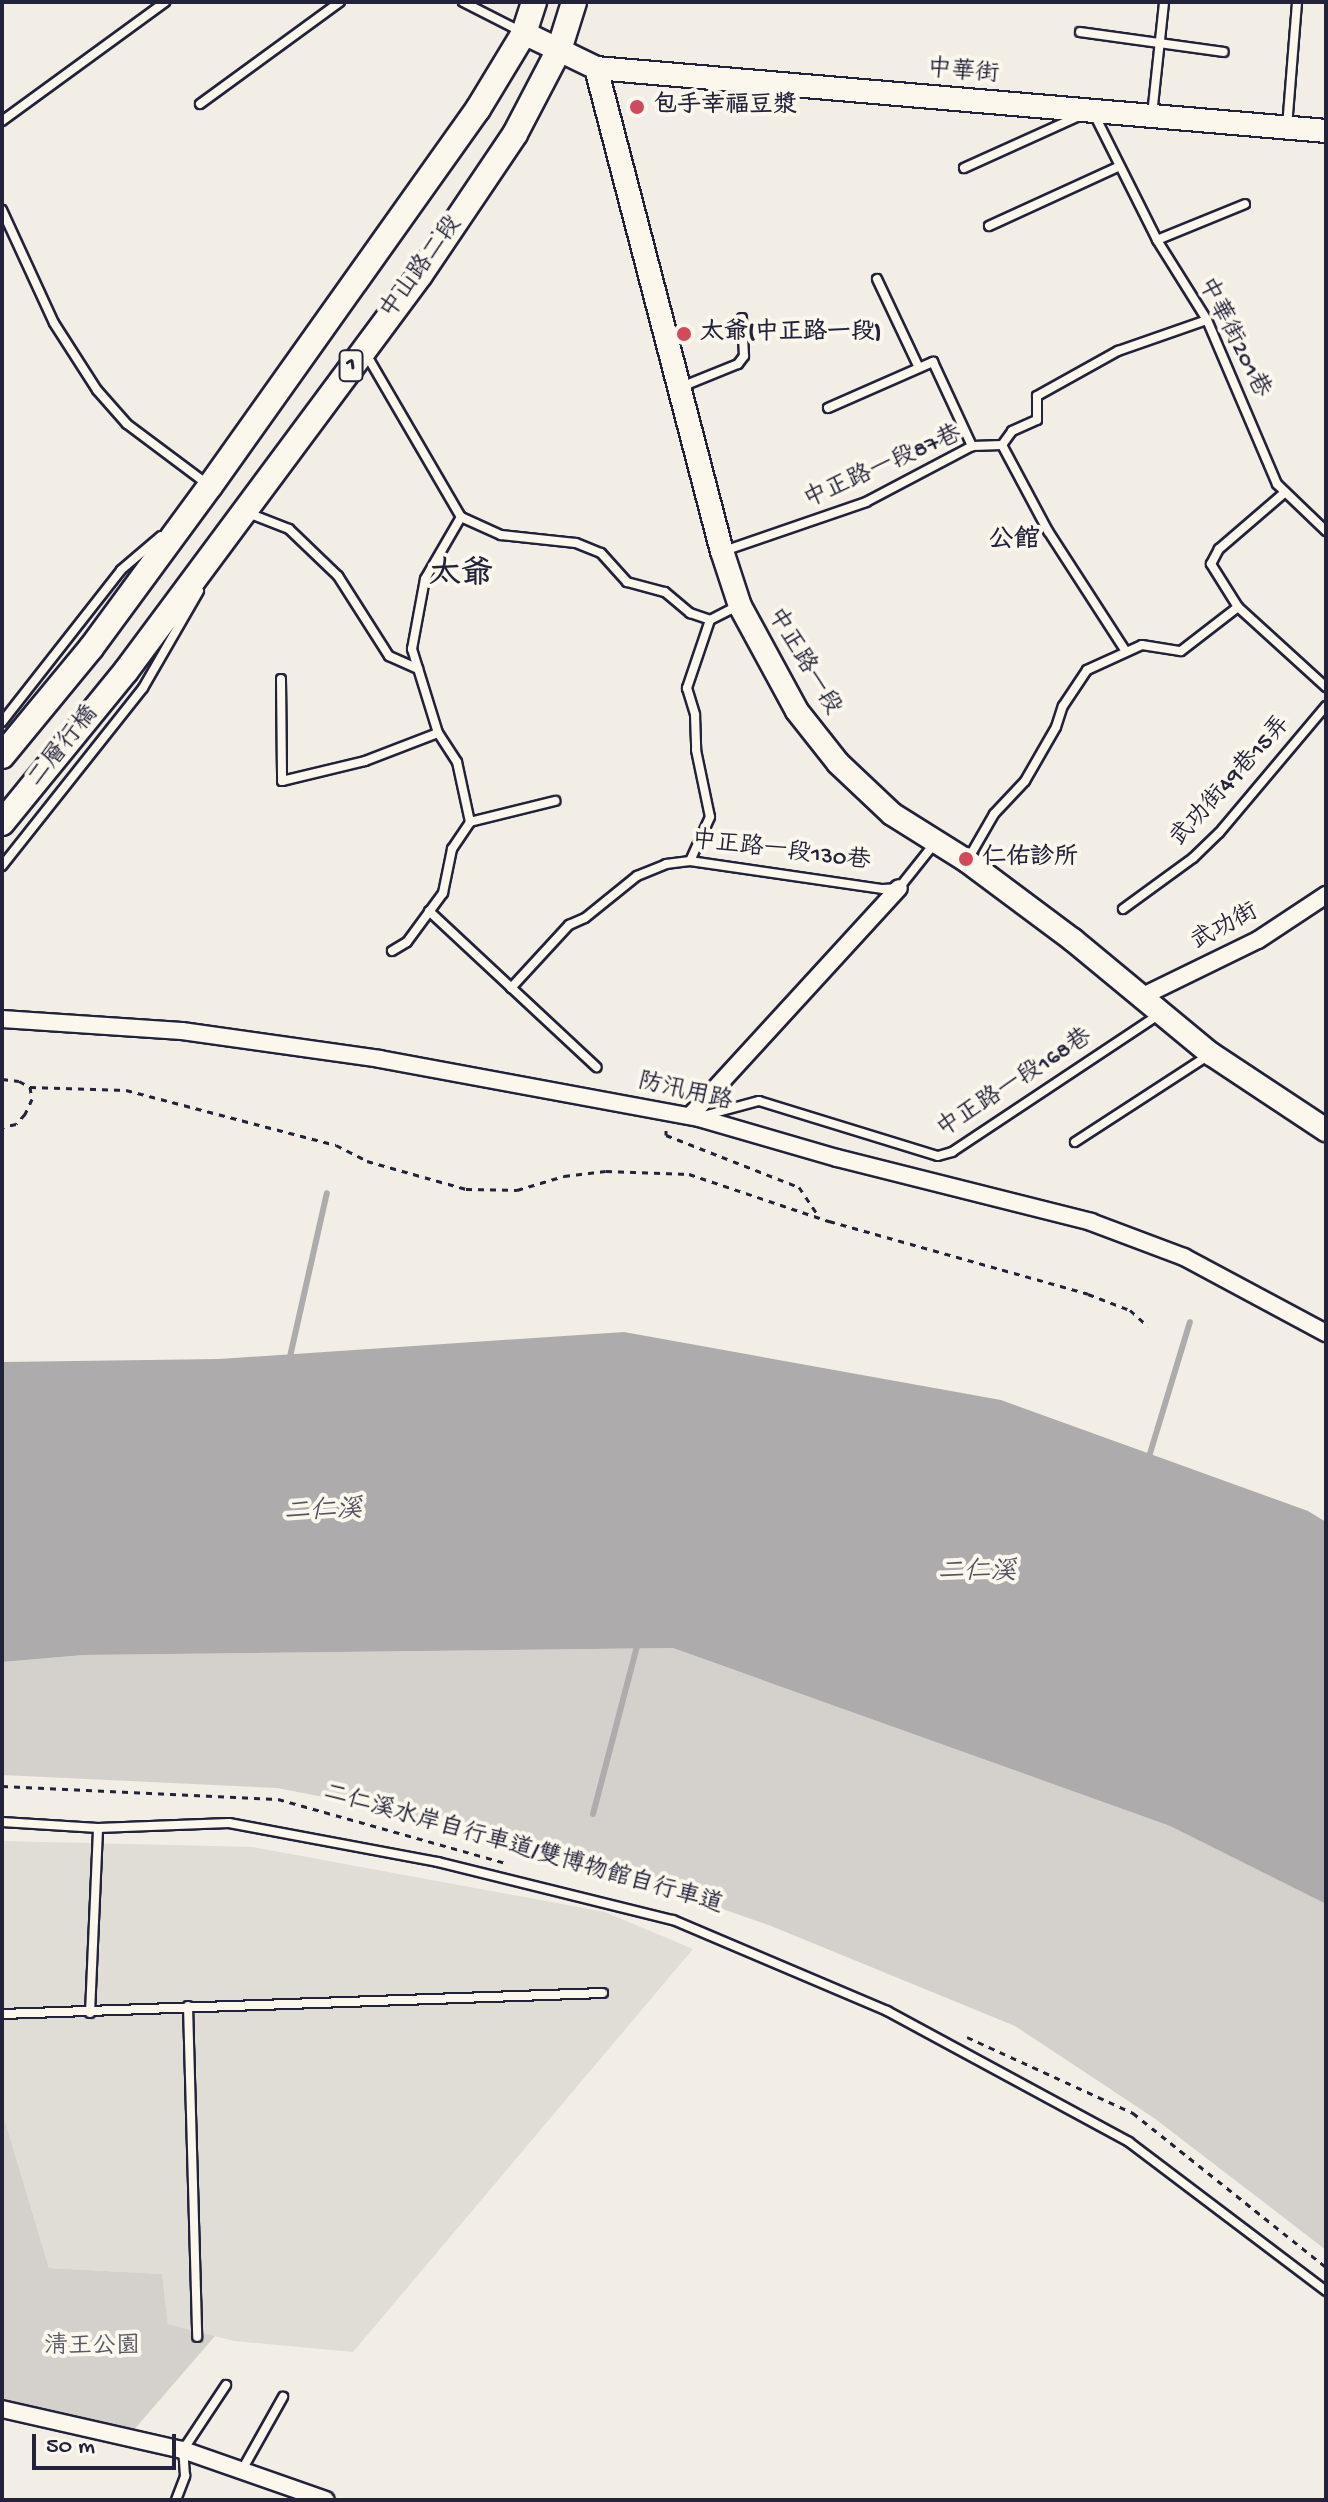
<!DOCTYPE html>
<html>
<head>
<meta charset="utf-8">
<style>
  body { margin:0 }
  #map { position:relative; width:1328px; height:2502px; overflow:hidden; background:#f2eee5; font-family:"Gochi Hand","LXGW WenKai TC",sans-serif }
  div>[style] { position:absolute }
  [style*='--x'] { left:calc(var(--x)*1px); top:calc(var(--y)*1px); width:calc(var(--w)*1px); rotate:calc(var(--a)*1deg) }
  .built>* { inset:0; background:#e0dcd6 }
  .green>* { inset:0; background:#d4d1cc }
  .water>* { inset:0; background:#aeabad }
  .stream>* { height:6px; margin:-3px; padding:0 3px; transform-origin:3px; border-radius:3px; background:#aeabad }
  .path>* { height:3px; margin-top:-1.5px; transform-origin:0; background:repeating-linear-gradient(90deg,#22223b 0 6px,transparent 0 12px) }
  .roads { filter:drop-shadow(2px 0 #22223b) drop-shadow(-2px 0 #22223b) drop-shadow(0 2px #22223b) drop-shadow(0 -2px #22223b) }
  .lane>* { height:8px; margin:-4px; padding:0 4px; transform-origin:4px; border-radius:4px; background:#fbf7ec }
  .street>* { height:16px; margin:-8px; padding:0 8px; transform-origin:8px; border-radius:8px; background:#fbf7ec }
  .secondary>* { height:22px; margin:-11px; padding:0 11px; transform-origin:11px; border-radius:11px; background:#fbf7ec }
  .primary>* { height:24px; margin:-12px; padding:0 12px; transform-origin:12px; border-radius:12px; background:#fbf7ec }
  .dots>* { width:22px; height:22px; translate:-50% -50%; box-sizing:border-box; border:4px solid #fbf7ec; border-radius:50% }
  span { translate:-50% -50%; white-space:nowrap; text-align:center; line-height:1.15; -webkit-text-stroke:8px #fbf7ec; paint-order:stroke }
  .shield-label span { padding:2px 6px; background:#fbf7ec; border:2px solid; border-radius:6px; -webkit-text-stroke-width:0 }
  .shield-label { font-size:22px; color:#22223b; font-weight:700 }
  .street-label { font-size:24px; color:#22223b }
  .poi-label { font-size:24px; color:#22223b; font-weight:700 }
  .left { translate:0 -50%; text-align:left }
  .park-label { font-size:24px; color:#575766 }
  .neighbourhood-label { font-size:26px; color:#22223b; font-weight:700 }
  .water-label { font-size:26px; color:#535263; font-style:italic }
  .district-label { font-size:32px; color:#22223b; font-weight:700 }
  .frame { position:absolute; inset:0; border:4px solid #22223b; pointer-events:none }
  .scale { position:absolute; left:32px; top:2434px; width:144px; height:36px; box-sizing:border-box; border:4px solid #22223b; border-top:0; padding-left:10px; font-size:24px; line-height:28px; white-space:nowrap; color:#22223b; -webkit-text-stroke:6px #fbf7ec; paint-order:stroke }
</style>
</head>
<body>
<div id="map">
  <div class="built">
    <div style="clip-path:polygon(2px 1841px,253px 1847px,605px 1912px,693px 1949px,353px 2352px,234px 2341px,168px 2324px,162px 2274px,49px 2268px,2px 2111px)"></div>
  </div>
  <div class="green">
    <div style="clip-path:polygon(673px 1648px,1170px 1826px,1326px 1904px,1326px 2250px,1154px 2118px,1015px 2026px,771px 1926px,548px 1848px,375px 1807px,277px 1788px,2px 1775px,2px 1662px,84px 1655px)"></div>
    <div style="clip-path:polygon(2px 2111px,49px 2268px,162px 2274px,168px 2324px,215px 2336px,126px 2439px,2px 2409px)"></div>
  </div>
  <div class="water">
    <div style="clip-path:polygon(624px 1332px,1001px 1400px,1308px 1511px,1326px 1522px,1326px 1904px,1170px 1826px,673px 1648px,84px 1655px,2px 1662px,2px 1362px,219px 1359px)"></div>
  </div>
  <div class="stream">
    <div style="--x:289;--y:1361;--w:172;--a:-77.3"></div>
    <div style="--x:1148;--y:1460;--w:144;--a:-73.1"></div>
    <div style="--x:593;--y:1814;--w:177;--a:-75.3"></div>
  </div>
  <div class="path">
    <div style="--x:2;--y:1079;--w:17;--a:7"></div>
    <div style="--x:19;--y:1081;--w:13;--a:29"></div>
    <div style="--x:30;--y:1087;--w:12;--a:81"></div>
    <div style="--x:32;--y:1099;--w:17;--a:115"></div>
    <div style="--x:25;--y:1114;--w:13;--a:132"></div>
    <div style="--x:16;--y:1124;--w:14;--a:168"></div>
    <div style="--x:30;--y:1087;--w:96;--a:1.8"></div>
    <div style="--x:126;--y:1090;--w:217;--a:14.7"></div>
    <div style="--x:336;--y:1145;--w:35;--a:27"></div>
    <div style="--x:367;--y:1161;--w:103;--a:15.8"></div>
    <div style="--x:466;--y:1189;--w:51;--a:1.1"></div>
    <div style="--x:517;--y:1190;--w:49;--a:-16.6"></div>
    <div style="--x:564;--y:1176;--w:42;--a:-6.8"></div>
    <div style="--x:606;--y:1171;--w:83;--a:2.1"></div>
    <div style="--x:689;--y:1174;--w:148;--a:18.6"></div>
    <div style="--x:829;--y:1221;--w:269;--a:15.7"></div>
    <div style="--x:1088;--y:1294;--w:45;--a:20.9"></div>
    <div style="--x:1130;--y:1310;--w:24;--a:42"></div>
    <div style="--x:666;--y:1130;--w:5;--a:90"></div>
    <div style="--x:666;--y:1135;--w:143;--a:21.4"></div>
    <div style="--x:799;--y:1187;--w:36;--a:56"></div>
    <div style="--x:2;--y:1786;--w:276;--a:2.7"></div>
    <div style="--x:278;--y:1799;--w:236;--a:15.7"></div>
    <div style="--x:967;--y:2037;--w:183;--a:24.6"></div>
    <div style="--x:1133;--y:2113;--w:247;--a:38.6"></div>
  </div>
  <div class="roads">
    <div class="lane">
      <div style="--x:463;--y:2;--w:64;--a:27"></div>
      <div style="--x:1080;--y:32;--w:145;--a:7.9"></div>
      <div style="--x:200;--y:104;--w:173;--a:-36.1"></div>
      <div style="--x:1094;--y:114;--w:141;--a:63.4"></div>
      <div style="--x:1157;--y:240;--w:94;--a:58"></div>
      <div style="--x:1207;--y:320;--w:178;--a:66.9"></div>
      <div style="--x:1277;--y:484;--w:68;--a:43.8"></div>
      <div style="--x:1152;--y:115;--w:114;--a:-83.9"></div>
      <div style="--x:2;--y:121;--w:202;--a:-36.1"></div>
      <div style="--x:1287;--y:127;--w:125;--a:-85.4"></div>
      <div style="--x:964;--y:168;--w:126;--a:-24.3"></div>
      <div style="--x:2;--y:210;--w:124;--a:65.3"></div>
      <div style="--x:54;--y:323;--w:80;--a:57.3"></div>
      <div style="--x:97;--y:390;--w:45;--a:48.6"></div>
      <div style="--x:127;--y:424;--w:99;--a:36.8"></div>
      <div style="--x:989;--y:226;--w:142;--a:-24.6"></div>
      <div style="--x:1157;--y:240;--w:95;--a:-22.2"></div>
      <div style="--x:877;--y:279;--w:98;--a:64.7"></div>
      <div style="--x:366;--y:354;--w:189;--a:59.8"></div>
      <div style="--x:461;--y:517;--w:44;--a:24.2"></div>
      <div style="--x:501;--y:535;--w:75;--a:6.1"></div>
      <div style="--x:576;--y:543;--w:27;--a:22"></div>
      <div style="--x:601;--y:553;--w:39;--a:48"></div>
      <div style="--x:627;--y:582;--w:39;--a:15"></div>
      <div style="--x:665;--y:592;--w:33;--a:40"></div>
      <div style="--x:690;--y:613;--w:21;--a:19"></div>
      <div style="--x:710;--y:620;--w:72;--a:108.7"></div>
      <div style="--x:687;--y:688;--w:28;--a:73"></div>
      <div style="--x:695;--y:715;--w:35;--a:88"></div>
      <div style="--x:696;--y:750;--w:68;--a:78.2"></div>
      <div style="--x:710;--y:817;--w:48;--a:114.4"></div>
      <div style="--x:681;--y:387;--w:61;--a:-22"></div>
      <div style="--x:738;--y:364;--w:10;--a:-53"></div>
      <div style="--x:744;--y:356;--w:38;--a:-93"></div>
      <div style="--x:828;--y:408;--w:115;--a:-23.7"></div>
      <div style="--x:933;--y:362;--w:93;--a:65.1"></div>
      <div style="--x:1002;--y:445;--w:98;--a:61.9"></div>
      <div style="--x:1048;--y:531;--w:142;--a:57.1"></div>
      <div style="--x:248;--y:513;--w:44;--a:21.3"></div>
      <div style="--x:289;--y:529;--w:68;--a:43.8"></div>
      <div style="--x:338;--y:576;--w:95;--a:57.5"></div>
      <div style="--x:389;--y:656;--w:32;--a:24"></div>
      <div style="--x:724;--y:551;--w:150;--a:-19"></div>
      <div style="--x:866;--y:502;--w:120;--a:-27.8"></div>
      <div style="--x:972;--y:446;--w:30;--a:-2"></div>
      <div style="--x:1002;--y:445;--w:17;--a:-54"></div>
      <div style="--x:1012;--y:431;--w:27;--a:-24"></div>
      <div style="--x:1037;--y:420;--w:24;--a:-90"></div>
      <div style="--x:1037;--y:396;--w:93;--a:-29.1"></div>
      <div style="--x:1118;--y:351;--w:94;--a:-19.2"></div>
      <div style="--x:1238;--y:607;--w:119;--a:42.3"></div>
      <div style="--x:710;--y:620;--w:31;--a:-27"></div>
      <div style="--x:281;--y:679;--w:102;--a:89.4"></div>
      <div style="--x:282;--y:781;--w:85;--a:-13.5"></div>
      <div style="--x:365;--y:761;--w:78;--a:-21"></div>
      <div style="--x:2;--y:722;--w:193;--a:-51.9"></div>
      <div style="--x:121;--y:570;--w:52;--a:-40.4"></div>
      <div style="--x:470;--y:822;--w:88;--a:-13.9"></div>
      <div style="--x:967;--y:861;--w:54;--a:-60.1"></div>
      <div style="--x:994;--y:814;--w:45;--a:-46.8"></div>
      <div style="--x:1025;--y:781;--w:62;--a:-60.1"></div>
      <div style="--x:1056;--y:727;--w:22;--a:-72"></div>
      <div style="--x:1063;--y:706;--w:43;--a:-56.3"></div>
      <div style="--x:1087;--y:670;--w:60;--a:-24.4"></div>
      <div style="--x:1142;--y:645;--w:39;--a:9"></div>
      <div style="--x:1181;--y:651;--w:72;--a:-37.7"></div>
      <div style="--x:1238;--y:607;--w:51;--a:-122.1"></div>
      <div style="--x:1211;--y:564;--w:17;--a:-62"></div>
      <div style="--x:1219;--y:549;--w:84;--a:-40.7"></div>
      <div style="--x:2;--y:866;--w:227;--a:-51.6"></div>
      <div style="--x:143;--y:688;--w:112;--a:-60"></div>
      <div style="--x:1123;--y:909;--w:87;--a:-36.1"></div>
      <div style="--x:1193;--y:858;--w:36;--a:-44"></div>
      <div style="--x:1219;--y:833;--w:166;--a:-49.9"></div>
      <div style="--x:429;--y:911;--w:229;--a:43"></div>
      <div style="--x:392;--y:951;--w:17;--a:-31"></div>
      <div style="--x:407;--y:942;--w:61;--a:-53.7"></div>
      <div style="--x:443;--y:893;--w:45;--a:-78.4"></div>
      <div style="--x:452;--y:849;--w:32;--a:-56"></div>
      <div style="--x:470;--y:822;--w:61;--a:-102.2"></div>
      <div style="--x:457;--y:762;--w:35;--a:-123"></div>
      <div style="--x:438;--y:733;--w:88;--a:-107.2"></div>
      <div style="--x:412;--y:649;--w:71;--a:-79.5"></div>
      <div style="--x:425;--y:579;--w:72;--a:-59.9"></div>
      <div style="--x:511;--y:988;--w:86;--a:-47.4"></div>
      <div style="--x:569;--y:925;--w:17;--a:-24"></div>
      <div style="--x:585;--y:918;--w:67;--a:-38.9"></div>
      <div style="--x:637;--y:876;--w:31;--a:-22"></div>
      <div style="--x:666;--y:864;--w:24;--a:-7"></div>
      <div style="--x:690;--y:861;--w:195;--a:8.3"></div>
      <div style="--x:883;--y:889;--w:16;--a:-4"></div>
      <div style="--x:899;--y:888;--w:56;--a:-51.5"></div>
      <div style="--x:703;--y:1116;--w:58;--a:-15"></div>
      <div style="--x:759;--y:1101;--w:187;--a:17.1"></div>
      <div style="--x:938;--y:1156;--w:15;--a:-16"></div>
      <div style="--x:952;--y:1152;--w:251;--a:-33.6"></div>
      <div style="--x:1075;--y:1142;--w:160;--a:-33"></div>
      <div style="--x:2;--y:1822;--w:96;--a:3.6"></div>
      <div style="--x:98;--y:1828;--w:131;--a:-2.2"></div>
      <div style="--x:229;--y:1823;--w:213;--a:10.6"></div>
      <div style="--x:438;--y:1862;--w:242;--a:13.9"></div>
      <div style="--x:673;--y:1920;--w:233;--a:23"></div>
      <div style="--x:887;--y:2011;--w:275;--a:28.4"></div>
      <div style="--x:1129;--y:2142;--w:247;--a:37.1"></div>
      <div style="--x:188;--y:2006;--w:331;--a:88.4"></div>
      <div style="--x:90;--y:2013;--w:185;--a:-87.5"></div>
      <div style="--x:2;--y:2014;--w:601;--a:-2"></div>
      <div style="--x:242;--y:2470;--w:84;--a:-60.7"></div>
      <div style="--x:176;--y:2500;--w:26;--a:-69"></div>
      <div style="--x:185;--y:2476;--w:26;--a:-94"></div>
      <div style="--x:183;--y:2450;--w:78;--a:-56.5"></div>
    </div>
    <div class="street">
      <div style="--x:1143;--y:996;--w:128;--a:-26"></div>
      <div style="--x:1258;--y:940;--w:82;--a:-33.5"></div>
      <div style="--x:2;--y:1019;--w:180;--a:3.8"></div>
      <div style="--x:182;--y:1031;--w:200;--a:8"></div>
      <div style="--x:380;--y:1059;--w:324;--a:10.5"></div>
      <div style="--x:699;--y:1118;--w:144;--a:16.2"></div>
      <div style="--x:837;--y:1158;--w:262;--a:14.1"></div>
      <div style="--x:1091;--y:1222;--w:99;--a:20.6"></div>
      <div style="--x:1184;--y:1257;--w:161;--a:28.2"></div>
      <div style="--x:690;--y:1116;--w:309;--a:-47.5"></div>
      <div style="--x:2;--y:2409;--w:186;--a:12.8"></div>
      <div style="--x:183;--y:2450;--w:151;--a:19.3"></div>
    </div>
    <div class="secondary">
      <div style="--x:524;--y:33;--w:80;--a:25.9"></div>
      <div style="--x:596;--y:68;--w:499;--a:75.4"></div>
      <div style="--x:722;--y:551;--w:58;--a:71.9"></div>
      <div style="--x:740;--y:606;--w:119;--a:61.5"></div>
      <div style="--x:797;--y:711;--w:66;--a:51.7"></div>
      <div style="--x:838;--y:763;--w:74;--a:43.4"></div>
      <div style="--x:892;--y:814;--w:89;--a:32.1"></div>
      <div style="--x:967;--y:861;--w:132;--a:36.7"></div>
      <div style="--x:1073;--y:940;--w:179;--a:39.6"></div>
      <div style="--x:1211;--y:1054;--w:138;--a:33.5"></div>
      <div style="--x:596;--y:68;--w:733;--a:4.93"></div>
    </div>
    <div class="primary">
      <div style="--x:2;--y:756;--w:140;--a:-50.5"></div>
      <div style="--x:91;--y:648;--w:201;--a:-53.7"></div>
      <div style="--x:210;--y:486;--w:463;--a:-54.6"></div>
      <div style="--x:478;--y:109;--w:89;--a:-58.8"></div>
      <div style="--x:524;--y:33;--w:33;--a:-72"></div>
      <div style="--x:2;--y:823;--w:196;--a:-50.8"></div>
      <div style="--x:126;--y:671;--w:493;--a:-53.4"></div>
      <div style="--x:420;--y:275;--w:170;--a:-56"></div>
      <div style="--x:515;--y:134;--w:95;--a:-62.4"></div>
      <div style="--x:559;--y:50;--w:50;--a:-72.6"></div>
    </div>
  </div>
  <div class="dots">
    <div style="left:637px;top:107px;background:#d1495b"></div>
    <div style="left:684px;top:334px;background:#d1495b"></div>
    <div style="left:966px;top:859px;background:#d1495b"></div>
  </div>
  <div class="shield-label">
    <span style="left:351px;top:366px">1</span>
  </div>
  <div class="street-label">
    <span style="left:963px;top:73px;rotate:5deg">中華街</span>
    <span style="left:422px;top:268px;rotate:-54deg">中山路二段</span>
    <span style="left:1233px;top:338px;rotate:63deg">中華街201巷</span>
    <span style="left:883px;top:468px;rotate:-24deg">中正路一段87巷</span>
    <span style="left:803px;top:662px;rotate:59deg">中正路一段</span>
    <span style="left:64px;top:747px;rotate:-51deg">二層行橋</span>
    <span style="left:1231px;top:782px;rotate:-48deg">武功街49巷15弄</span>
    <span style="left:781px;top:852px;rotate:7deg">中正路一段130巷</span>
    <span style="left:1225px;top:928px;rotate:-28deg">武功街</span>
    <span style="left:1015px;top:1084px;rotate:-33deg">中正路一段168巷</span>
    <span style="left:685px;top:1093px;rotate:13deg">防汛用路</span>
    <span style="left:523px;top:1850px;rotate:16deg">二仁溪水岸自行車道/雙博物館自行車道</span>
  </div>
  <div class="poi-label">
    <span class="left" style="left:653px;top:107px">包手幸福豆漿</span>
    <span class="left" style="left:700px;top:334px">太爺(中正路一段)</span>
    <span class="left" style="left:982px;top:859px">仁佑診所</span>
  </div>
  <div class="park-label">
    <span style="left:92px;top:2348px">清王公園</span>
  </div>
  <div class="neighbourhood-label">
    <span style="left:1014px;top:542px">公館</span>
  </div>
  <div class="water-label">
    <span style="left:323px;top:1513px;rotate:-2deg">二仁溪</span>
    <span style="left:977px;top:1574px">二仁溪</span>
  </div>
  <div class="district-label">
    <span style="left:461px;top:576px">太爺</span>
  </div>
  <div class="frame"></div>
  <div class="scale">50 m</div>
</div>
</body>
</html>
